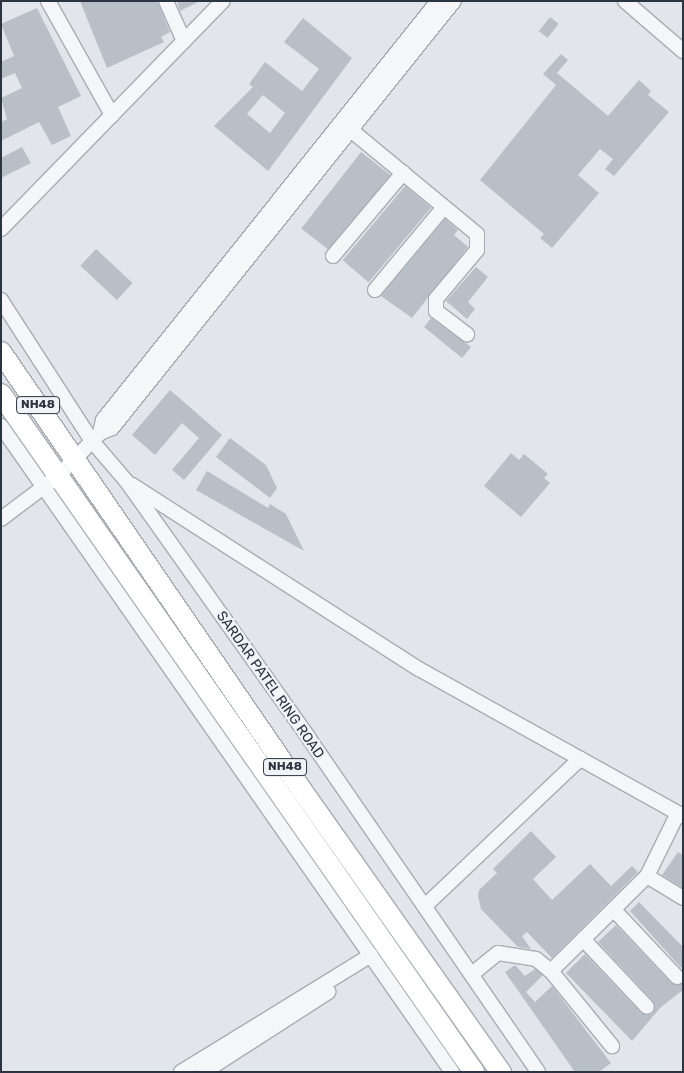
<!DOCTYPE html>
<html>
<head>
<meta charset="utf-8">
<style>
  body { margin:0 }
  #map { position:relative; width:684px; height:1073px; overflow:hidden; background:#e2e6ea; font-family:Rubik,sans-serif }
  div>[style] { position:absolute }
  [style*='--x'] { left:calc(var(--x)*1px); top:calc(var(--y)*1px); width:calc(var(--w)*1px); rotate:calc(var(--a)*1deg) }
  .building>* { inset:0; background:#b9bfc6; transform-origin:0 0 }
  .roads { filter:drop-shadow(1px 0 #a7adb4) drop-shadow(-1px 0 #a7adb4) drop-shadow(0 1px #a7adb4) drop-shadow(0 -1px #a7adb4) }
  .minor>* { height:14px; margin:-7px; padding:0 7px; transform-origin:7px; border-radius:7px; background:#f4f6f8 }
  .highway>* { height:20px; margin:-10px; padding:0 10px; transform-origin:10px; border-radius:10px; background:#fff }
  span { translate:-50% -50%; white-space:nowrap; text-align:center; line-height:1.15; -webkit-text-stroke:4.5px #f1f4f7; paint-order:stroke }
  .shield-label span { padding:1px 4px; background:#f1f4f7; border:1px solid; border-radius:4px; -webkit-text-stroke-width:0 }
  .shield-label { font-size:12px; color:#2b3541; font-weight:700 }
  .street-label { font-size:14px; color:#2b3541 }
  .frame { position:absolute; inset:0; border:2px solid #2b3541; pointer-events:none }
</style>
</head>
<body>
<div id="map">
  <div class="building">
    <div style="clip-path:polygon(80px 1px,157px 1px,170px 32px,161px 37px,164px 42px,107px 68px)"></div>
    <div style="clip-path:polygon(177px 1px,200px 1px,180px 11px)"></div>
    <div style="clip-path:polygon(37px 8px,81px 96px,58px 107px,71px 136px,52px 145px,39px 122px,1px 141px,1px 122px,7px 119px,1px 98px,22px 88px,15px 73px,1px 79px,1px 62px,14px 56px,1px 24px)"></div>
    <div style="left:550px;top:17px;width:11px;height:18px;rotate:38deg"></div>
    <div style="clip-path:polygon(evenodd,303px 18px,352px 58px,268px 171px,214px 126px,253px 87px,249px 84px,265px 62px,302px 91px,305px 87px,319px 69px,284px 42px,303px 18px,263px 95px,285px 113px,270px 133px,247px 114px,263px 95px)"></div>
    <div style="clip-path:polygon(561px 54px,568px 60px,557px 73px,608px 116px,639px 80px,651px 91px,648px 95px,669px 112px,614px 176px,605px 169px,613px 159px,600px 149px,578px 175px,599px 193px,552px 248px,540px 238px,544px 234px,480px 180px,556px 85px,543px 74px)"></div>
    <div style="clip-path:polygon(22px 147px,31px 163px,1px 178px,1px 158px)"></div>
    <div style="left:361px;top:152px;width:37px;height:97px;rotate:38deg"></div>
    <div style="left:405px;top:186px;width:34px;height:97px;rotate:40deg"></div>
    <div style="clip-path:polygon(445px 219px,458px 230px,454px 235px,468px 247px,412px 318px,381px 296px)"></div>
    <div style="left:96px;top:249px;width:50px;height:23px;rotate:43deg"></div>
    <div style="clip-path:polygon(476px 267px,488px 277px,468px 302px,475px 309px,467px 319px,446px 301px)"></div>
    <div style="clip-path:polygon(431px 318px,471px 347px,462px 358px,424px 327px)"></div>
    <div style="clip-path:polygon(170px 390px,222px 435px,184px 480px,172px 470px,199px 438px,182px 423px,155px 455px,132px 435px)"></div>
    <div style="clip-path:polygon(230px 438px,266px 465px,277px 488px,270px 498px,216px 457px)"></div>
    <div style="clip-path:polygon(511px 453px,519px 460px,524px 454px,548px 474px,544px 478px,550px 483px,521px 517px,484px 486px)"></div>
    <div style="clip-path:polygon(207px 471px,268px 508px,270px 504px,286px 514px,304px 551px,196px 490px)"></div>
    <div style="clip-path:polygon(531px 831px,556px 857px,533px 879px,552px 900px,590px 864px,611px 886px,632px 866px,638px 872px,552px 958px,527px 932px,522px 936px,531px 949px,518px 947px,481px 909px,478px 896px,479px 890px,497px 873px,493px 869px)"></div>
    <div style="clip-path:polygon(678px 852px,683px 855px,683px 888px,662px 875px)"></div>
    <div style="clip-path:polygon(639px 902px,683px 947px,683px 970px,630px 911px)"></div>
    <div style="clip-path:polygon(616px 925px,671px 983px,683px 984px,683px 990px,661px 1007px,632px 1041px,566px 973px,585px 954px,641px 1013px,653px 1014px,653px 1001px,598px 942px)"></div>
    <div style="clip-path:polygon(515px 965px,525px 976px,535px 969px,543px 975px,526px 992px,535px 1002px,552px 986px,611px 1063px,599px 1072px,575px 1072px,505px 972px)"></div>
  </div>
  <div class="roads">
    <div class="minor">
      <div style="--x:48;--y:1;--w:131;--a:60.7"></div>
      <div style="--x:166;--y:1;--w:44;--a:65.8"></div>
      <div style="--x:625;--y:1;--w:77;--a:40.8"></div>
      <div style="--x:352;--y:131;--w:162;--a:39.5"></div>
      <div style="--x:477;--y:234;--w:16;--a:90"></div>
      <div style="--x:477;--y:250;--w:64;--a:129.9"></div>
      <div style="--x:436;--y:299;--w:12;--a:90"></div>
      <div style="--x:436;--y:311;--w:39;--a:37"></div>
      <div style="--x:1;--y:229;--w:318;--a:-45.8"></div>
      <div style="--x:333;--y:256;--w:109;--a:-49.9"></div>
      <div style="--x:375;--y:290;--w:108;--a:-50.3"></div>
      <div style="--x:1;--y:300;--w:168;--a:57.2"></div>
      <div style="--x:92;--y:441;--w:54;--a:49.5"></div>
      <div style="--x:127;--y:482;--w:313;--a:54.6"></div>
      <div style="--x:308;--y:737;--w:406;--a:55.5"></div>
      <div style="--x:1;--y:426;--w:788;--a:55.08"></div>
      <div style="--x:100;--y:433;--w:13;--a:-23"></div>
      <div style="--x:112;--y:428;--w:547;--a:-51.31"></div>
      <div style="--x:132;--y:485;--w:341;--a:32.7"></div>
      <div style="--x:419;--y:669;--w:302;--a:29.1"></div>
      <div style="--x:1;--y:519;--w:71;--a:-37"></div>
      <div style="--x:58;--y:476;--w:60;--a:-45.7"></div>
      <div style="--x:100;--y:433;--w:13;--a:-77"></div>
      <div style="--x:103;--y:420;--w:536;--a:-51.36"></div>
      <div style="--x:647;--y:876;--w:42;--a:31.4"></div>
      <div style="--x:425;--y:906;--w:214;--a:-43.5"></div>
      <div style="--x:614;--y:910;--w:92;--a:46.8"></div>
      <div style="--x:583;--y:939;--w:93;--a:46.7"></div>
      <div style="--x:551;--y:971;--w:97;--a:50.9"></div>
      <div style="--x:472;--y:974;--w:33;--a:-39"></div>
      <div style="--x:498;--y:953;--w:38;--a:9"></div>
      <div style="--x:536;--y:959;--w:19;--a:39"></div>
      <div style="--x:551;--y:971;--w:135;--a:-44.7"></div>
      <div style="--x:647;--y:876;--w:70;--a:-63.8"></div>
      <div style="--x:181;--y:1072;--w:223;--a:-31.6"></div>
      <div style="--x:204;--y:1072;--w:148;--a:-32.8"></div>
    </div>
    <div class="highway">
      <div style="--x:1;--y:352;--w:530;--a:55.53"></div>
      <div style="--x:301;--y:789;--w:347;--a:54.8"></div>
      <div style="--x:1;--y:394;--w:827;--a:55.1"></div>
    </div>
  </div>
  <div class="shield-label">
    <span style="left:38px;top:405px">NH48</span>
    <span style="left:285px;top:767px">NH48</span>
  </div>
  <div class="street-label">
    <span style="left:270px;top:685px;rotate:55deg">SARDAR PATEL RING ROAD</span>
  </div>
  <div class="frame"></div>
</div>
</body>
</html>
